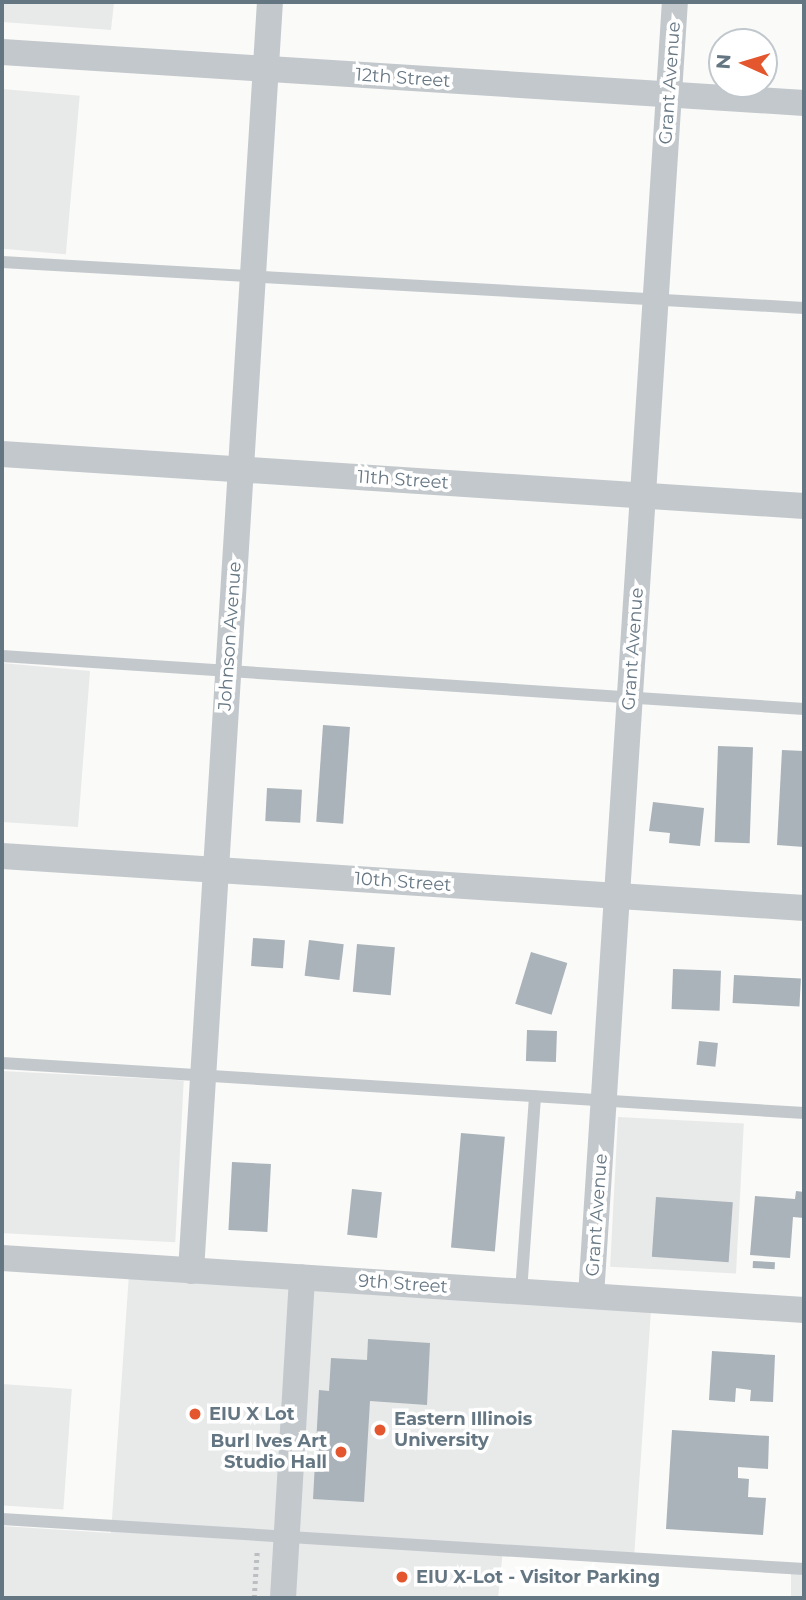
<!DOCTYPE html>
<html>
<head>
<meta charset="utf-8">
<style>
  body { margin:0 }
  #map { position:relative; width:806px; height:1600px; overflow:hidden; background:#fafaf8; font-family:Montserrat,sans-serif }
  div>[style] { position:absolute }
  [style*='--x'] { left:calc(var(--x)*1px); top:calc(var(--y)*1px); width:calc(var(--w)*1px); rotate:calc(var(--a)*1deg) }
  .built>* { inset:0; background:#e8e9e9; transform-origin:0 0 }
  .building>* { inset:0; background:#aab3b9; transform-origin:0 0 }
  .path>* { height:4.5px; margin-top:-2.25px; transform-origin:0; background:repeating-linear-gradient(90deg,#bbbfc2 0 3.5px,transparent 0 7px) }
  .service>* { height:12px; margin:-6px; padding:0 6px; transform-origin:6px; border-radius:6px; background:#c3c8cc }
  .minor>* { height:26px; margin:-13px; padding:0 13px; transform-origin:13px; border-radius:13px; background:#c3c8cc }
  .dots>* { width:19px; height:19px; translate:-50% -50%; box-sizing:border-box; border:4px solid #fff; border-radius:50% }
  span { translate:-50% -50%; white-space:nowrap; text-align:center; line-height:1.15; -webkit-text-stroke:7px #fff; paint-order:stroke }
  .street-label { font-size:18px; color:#657683 }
  .poi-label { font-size:18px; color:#657683; font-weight:700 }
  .left { translate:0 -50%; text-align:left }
  .right { translate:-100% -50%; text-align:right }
  .frame { position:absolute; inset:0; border:4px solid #657683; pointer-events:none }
  .north { position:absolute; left:708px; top:28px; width:70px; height:70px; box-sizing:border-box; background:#fff; border:2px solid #c1c8cd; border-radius:50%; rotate:274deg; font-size:19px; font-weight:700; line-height:28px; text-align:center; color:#657683 }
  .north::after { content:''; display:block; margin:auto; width:24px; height:32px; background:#e4572e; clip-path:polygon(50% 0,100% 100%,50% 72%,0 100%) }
</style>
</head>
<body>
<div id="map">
  <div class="built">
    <div style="clip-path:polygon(2px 2px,114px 2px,111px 30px,2px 22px)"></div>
    <div style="left:2px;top:89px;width:78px;height:159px;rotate:5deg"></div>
    <div style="clip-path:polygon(2px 663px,90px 671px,78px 827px,2px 822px)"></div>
    <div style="left:2px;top:1071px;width:182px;height:162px;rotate:3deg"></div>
    <div style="left:618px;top:1117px;width:126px;height:150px;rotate:3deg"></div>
    <div style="clip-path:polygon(129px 1274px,651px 1310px,634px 1558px,503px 1550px,498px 1598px,2px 1598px,2px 1526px,111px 1533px)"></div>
    <div style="left:2px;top:1384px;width:70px;height:121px;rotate:4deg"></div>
    <div style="left:791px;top:1568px;width:13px;height:30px"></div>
  </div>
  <div class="building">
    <div style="left:323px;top:725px;width:27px;height:97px;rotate:4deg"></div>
    <div style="left:718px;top:746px;width:35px;height:96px;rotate:2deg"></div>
    <div style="clip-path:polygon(782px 750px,804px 751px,804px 847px,777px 845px)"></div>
    <div style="left:267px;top:788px;width:35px;height:33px;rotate:3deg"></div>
    <div style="clip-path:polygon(653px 802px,704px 808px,700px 846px,669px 843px,670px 833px,649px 831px)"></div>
    <div style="left:253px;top:938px;width:32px;height:28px;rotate:4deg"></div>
    <div style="left:309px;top:940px;width:35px;height:36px;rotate:7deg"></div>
    <div style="left:357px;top:944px;width:38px;height:48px;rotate:5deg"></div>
    <div style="left:531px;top:952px;width:38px;height:54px;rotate:17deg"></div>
    <div style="left:673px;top:969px;width:48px;height:40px;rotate:2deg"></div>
    <div style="left:734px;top:975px;width:67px;height:28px;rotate:3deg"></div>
    <div style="left:527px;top:1030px;width:30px;height:31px;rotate:2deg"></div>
    <div style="left:699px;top:1041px;width:19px;height:24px;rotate:6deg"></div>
    <div style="left:461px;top:1133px;width:44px;height:115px;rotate:5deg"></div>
    <div style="left:232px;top:1162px;width:39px;height:68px;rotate:3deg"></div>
    <div style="left:352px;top:1189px;width:30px;height:46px;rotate:6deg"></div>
    <div style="clip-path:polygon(796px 1191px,804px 1192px,804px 1218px,793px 1217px,790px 1258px,750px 1255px,755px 1196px,795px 1199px)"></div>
    <div style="left:656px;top:1197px;width:77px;height:60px;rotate:4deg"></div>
    <div style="left:753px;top:1261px;width:22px;height:7px;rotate:3deg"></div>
    <div style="clip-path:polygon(368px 1339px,430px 1343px,427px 1405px,370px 1401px,364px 1502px,313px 1499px,319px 1390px,329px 1391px,331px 1358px,367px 1360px)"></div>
    <div style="clip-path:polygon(712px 1351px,775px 1355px,773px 1402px,750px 1401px,751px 1390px,736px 1388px,735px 1402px,709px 1400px)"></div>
    <div style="clip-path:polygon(672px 1430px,769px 1436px,768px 1469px,738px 1467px,738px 1478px,749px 1479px,748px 1497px,766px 1498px,763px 1535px,666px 1529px)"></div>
  </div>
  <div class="path">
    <div style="--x:254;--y:1598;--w:48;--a:-86.4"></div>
  </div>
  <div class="service">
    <div style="--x:2;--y:262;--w:803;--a:3.28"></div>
    <div style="--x:2;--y:656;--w:804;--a:3.78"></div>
    <div style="--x:2;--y:1063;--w:804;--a:3.57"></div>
    <div style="--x:521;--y:1292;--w:196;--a:-85.9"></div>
    <div style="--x:2;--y:1519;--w:804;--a:3.57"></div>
  </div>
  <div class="minor">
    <div style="--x:2;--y:52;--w:804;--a:3.64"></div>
    <div style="--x:2;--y:454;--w:804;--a:3.71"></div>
    <div style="--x:2;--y:856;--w:804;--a:3.71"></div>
    <div style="--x:2;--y:1258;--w:804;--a:3.71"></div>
    <div style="--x:191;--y:1271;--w:1271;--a:-86.44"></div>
    <div style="--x:591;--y:1296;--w:1297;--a:-86.29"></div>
    <div style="--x:283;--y:1598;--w:321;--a:-86.6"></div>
  </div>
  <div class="dots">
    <div style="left:195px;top:1414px;background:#e4572e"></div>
    <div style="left:380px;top:1430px;background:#e4572e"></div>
    <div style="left:341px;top:1452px;background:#e4572e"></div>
    <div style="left:402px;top:1577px;background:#e4572e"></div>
  </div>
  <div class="street-label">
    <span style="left:403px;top:78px;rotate:4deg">12th Street</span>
    <span style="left:670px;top:83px;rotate:-86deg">Grant Avenue</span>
    <span style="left:403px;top:480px;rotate:4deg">11th Street</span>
    <span style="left:230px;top:636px;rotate:-86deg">Johnson Avenue</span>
    <span style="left:633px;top:649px;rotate:-86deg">Grant Avenue</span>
    <span style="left:403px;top:882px;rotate:4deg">10th Street</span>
    <span style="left:597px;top:1215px;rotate:-86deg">Grant Avenue</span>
    <span style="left:403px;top:1284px;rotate:4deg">9th Street</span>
  </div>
  <div class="poi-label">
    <span class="left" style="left:209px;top:1414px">EIU X Lot</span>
    <span class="left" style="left:394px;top:1430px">Eastern Illinois<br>University</span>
    <span class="right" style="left:327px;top:1452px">Burl Ives Art<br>Studio Hall</span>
    <span class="left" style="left:416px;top:1577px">EIU X-Lot - Visitor Parking</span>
  </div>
  <div class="frame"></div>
  <div class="north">N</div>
</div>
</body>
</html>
